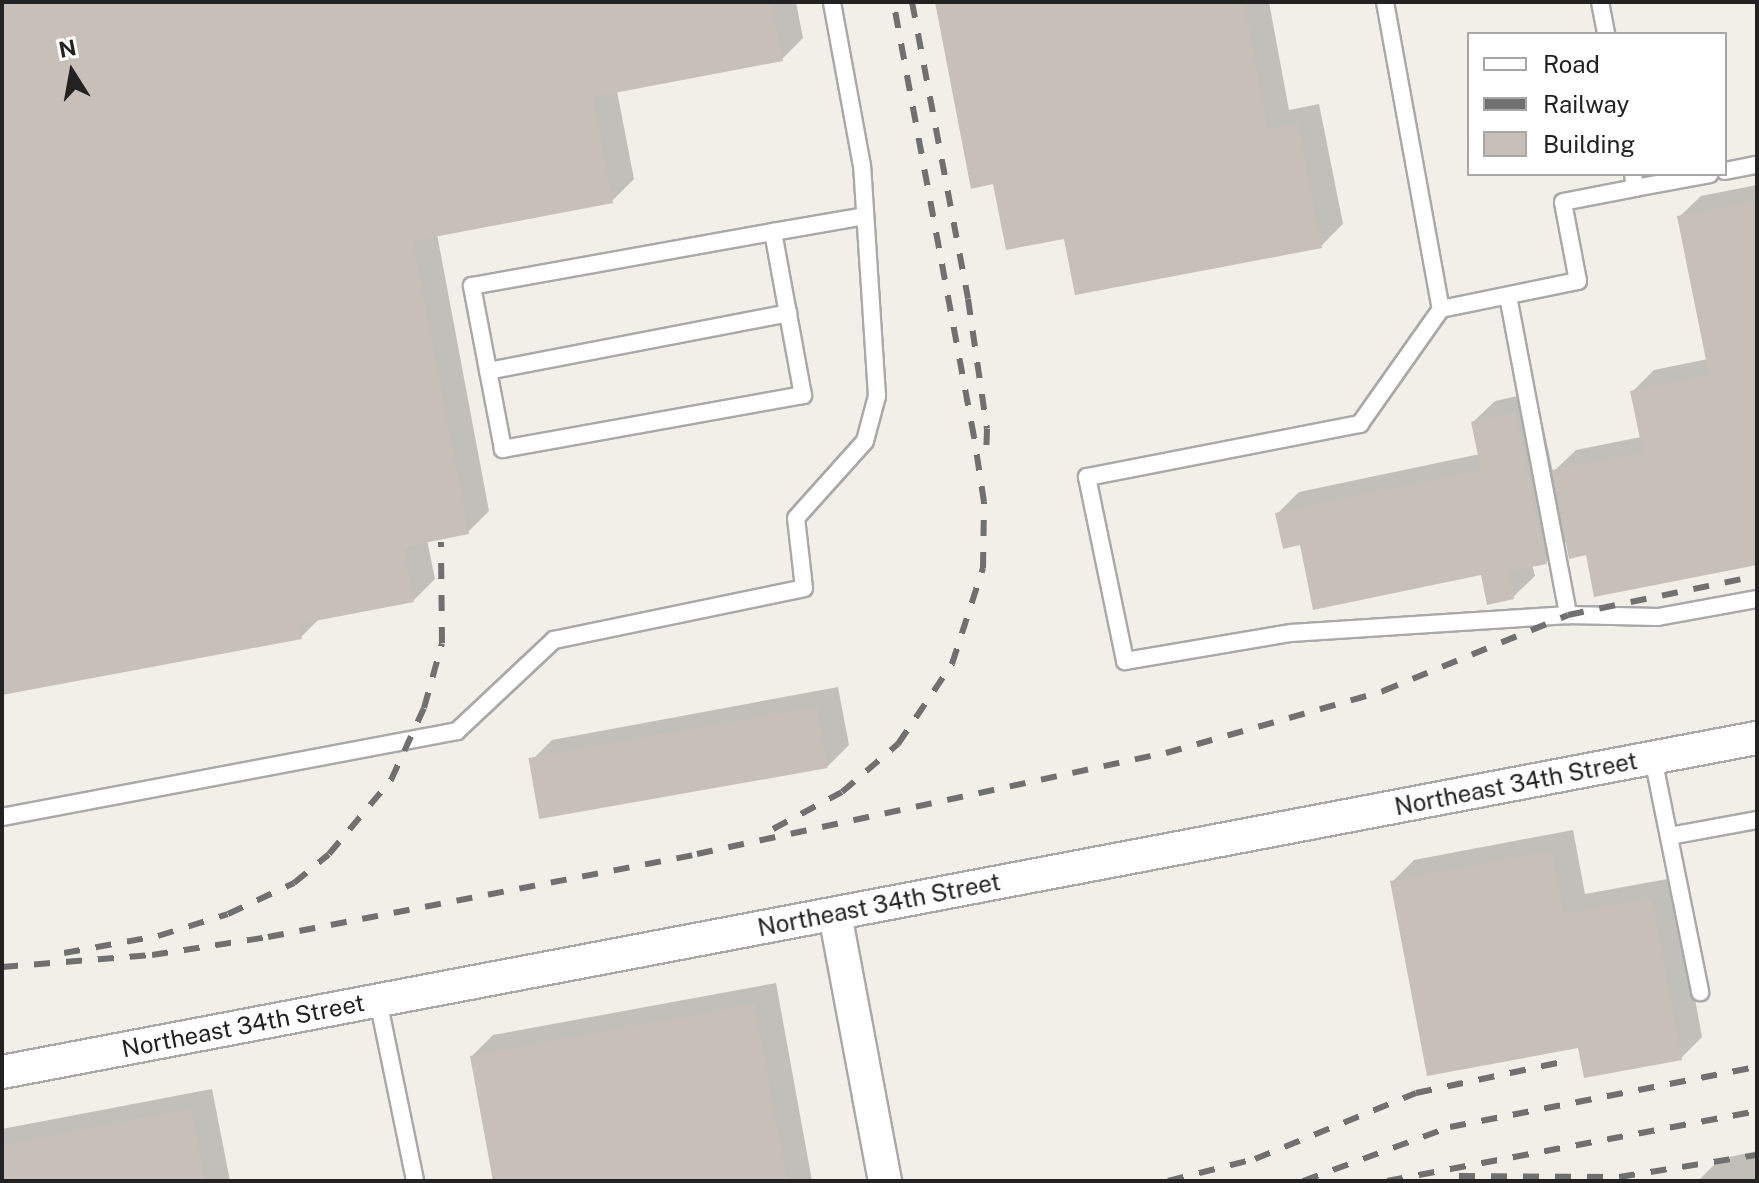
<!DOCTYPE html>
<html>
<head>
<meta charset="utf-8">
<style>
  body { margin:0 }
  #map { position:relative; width:1759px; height:1183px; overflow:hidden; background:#f2efe9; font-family:"Public Sans",sans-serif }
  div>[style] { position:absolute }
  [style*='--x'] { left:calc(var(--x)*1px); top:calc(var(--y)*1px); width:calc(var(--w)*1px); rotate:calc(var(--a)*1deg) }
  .shadow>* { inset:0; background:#0003 }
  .building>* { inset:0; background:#c7bfb8; transform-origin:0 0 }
  .roads { filter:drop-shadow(2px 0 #a9a9a9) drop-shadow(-2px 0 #a9a9a9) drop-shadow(0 2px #a9a9a9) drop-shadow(0 -2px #a9a9a9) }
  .service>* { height:16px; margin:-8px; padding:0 8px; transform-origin:8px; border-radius:8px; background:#fff }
  .minor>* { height:32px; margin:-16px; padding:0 16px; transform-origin:16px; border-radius:16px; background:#fff }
  .rail>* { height:6px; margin-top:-3px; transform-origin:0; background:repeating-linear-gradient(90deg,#707070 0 16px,transparent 0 32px) }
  span { translate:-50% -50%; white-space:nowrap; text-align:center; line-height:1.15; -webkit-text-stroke:6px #fff; paint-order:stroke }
  .street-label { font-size:24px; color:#222 }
  .frame { position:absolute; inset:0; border:4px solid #222; pointer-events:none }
  .legend { position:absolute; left:1467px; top:32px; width:260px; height:144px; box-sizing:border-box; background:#fff; border:2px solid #a7a7a7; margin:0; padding:10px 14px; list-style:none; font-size:24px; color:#222 }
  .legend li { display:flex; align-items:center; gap:16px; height:40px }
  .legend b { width:40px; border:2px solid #a7a7a7 }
  .north { position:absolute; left:32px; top:32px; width:80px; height:80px; -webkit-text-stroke:6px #fff; paint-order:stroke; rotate:349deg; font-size:22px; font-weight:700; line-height:32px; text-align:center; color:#222 }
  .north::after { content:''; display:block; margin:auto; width:28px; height:36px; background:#222; clip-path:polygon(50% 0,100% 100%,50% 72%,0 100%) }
</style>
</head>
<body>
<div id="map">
  <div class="shadow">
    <div style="clip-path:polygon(2px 2px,796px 2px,803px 38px,782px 59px,617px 91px,634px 179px,612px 201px,437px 234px,489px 511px,468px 532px,427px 540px,435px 579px,413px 601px,319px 619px,301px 637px,2px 693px)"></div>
    <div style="clip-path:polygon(937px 2px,1269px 2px,1289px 110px,1319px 104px,1343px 224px,1321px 246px,1066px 237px,995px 182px)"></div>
    <div style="clip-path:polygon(1757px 185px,1757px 563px,1588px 553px,1567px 541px,1546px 562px,1532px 564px,1535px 576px,1513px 597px,1483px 572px,1301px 543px,1277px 514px,1299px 492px,1480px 454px,1473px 422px,1495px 401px,1536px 392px,1553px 472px,1576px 450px,1641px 437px,1633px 391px,1654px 370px,1708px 359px,1679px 217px,1701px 196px)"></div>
    <div style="clip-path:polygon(838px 687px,849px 745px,828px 766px,531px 761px,552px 740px)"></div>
    <div style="clip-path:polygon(1573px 830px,1585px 894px,1673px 878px,1702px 1037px,1681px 1058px,1580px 1046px,1393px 881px,1414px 860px)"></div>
    <div style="clip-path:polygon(776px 983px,812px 1181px,495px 1181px,472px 1056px,493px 1035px)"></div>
    <div style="clip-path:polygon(212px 1089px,230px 1181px,2px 1181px,2px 1129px)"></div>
    <div style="clip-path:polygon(1757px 1151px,1757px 1181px,1698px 1181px,1720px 1159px)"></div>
  </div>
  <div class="building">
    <div style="clip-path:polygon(2px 2px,772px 2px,783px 61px,593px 97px,613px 203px,413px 241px,469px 534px,404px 547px,414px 602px,299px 624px,302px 639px,2px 695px)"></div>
    <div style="clip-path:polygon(935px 2px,1244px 2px,1268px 130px,1298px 124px,1322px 248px,1075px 295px,1064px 239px,1006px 250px,993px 184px,971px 189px)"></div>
    <div style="clip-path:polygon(1757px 201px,1757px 565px,1594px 597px,1586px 555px,1569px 559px,1552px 470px,1643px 453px,1630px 391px,1709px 375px,1677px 216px)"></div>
    <div style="clip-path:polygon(1515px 412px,1547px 564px,1509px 571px,1514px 599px,1487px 605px,1481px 575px,1313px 610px,1300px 545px,1283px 549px,1275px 513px,1481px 470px,1471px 422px)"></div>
    <div style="left:817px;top:707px;width:62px;height:293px;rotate:80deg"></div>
    <div style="clip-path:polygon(1552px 851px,1564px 914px,1652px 898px,1682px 1060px,1584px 1078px,1578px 1048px,1427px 1076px,1390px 881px)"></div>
    <div style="clip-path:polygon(755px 1004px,787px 1181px,493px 1181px,470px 1056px)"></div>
    <div style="clip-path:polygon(191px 1109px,205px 1181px,2px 1181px,2px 1145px)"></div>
  </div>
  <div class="roads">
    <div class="service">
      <div style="--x:1385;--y:2;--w:312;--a:79.7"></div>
      <div style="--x:1441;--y:309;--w:141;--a:125.2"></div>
      <div style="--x:1360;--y:424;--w:278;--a:169"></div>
      <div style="--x:1087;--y:477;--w:188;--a:78.3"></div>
      <div style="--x:1125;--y:661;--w:168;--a:-9.6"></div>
      <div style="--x:1291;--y:633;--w:278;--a:-3.7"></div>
      <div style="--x:1568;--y:615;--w:90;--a:1.3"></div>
      <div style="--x:1658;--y:617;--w:101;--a:-10.3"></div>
      <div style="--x:1600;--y:2;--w:33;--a:79"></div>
      <div style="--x:1725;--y:171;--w:33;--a:-11"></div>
      <div style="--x:1635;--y:188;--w:76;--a:-10.6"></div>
      <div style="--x:773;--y:232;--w:166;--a:79.6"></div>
      <div style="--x:803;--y:395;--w:305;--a:169.8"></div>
      <div style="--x:503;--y:449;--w:166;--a:-100.8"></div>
      <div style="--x:472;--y:286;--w:306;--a:-10.2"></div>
      <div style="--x:773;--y:232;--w:93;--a:-9.9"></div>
      <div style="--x:1508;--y:296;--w:325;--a:79.3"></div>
      <div style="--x:1441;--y:309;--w:140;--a:-11.6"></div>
      <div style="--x:1578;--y:281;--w:80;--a:-100.8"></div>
      <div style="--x:1563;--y:202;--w:73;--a:-11"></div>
      <div style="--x:1635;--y:188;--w:14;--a:-98"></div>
      <div style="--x:488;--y:371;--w:306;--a:-10.9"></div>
      <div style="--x:1653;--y:758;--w:239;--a:78.6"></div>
      <div style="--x:2;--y:817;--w:463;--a:-10.7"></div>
      <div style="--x:457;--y:731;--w:133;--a:-43.2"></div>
      <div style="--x:554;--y:640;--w:255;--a:-11.7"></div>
      <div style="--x:804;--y:588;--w:70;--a:-96.5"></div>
      <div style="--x:796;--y:518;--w:103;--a:-48.1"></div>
      <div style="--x:865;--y:441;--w:47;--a:-75.1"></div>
      <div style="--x:877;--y:396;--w:230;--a:-93.7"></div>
      <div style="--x:862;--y:166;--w:167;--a:-100.4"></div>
      <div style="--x:1670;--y:836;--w:88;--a:-10.4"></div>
      <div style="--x:378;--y:1000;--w:185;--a:78.4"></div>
    </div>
    <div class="minor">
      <div style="--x:835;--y:914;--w:272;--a:79.4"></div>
      <div style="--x:2;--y:1072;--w:1786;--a:-10.78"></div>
    </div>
  </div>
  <div class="rail">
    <div style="--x:912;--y:2;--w:302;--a:79.3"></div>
    <div style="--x:968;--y:299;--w:131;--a:81.7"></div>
    <div style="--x:987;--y:429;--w:30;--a:92"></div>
    <div style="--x:773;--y:829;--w:78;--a:-28.2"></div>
    <div style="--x:842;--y:792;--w:74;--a:-40.6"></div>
    <div style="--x:898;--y:744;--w:97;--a:-56"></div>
    <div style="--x:952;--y:664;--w:101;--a:-72.1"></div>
    <div style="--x:983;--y:568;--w:66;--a:-89.1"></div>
    <div style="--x:984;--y:502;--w:66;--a:-98.7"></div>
    <div style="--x:974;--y:437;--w:442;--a:-100.5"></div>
    <div style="--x:64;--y:953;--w:96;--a:-10.3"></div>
    <div style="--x:158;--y:936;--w:73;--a:-17.4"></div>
    <div style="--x:228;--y:914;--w:73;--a:-25.2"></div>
    <div style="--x:294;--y:883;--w:45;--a:-39.6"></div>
    <div style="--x:329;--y:854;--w:97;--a:-50"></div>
    <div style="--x:391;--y:780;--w:79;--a:-65.4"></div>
    <div style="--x:424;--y:708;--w:67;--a:-74.5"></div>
    <div style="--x:442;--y:643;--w:101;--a:-90.6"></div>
    <div style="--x:2;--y:967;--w:150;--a:-4.6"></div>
    <div style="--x:152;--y:955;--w:117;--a:-8.8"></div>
    <div style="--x:268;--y:937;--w:437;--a:-10.9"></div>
    <div style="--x:697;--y:854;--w:480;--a:-12.2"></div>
    <div style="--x:1166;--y:753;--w:226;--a:-15.9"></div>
    <div style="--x:1383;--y:691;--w:200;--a:-22.3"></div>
    <div style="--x:1568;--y:615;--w:193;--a:-11.7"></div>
    <div style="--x:1459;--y:1176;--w:160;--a:0.4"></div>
    <div style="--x:1619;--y:1177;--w:140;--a:-9.1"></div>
    <div style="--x:1168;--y:1181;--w:90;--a:-14.2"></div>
    <div style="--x:1255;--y:1159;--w:174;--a:-22.3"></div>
    <div style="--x:1416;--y:1093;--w:149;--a:-12"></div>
    <div style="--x:1303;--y:1181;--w:157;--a:-20.2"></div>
    <div style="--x:1450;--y:1127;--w:313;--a:-11.1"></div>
    <div style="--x:1387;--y:1181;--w:377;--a:-10.7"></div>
  </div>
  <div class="street-label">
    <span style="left:1516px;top:784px;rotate:-11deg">Northeast 34th Street</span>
    <span style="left:879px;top:905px;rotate:-11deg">Northeast 34th Street</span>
    <span style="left:243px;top:1026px;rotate:-11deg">Northeast 34th Street</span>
  </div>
  <div class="frame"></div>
  <ul class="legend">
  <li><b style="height:10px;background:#fff"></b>Road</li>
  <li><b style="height:10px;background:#707070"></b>Railway</li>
  <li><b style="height:22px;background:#c7bfb8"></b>Building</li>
  </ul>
  <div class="north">N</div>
</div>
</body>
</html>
